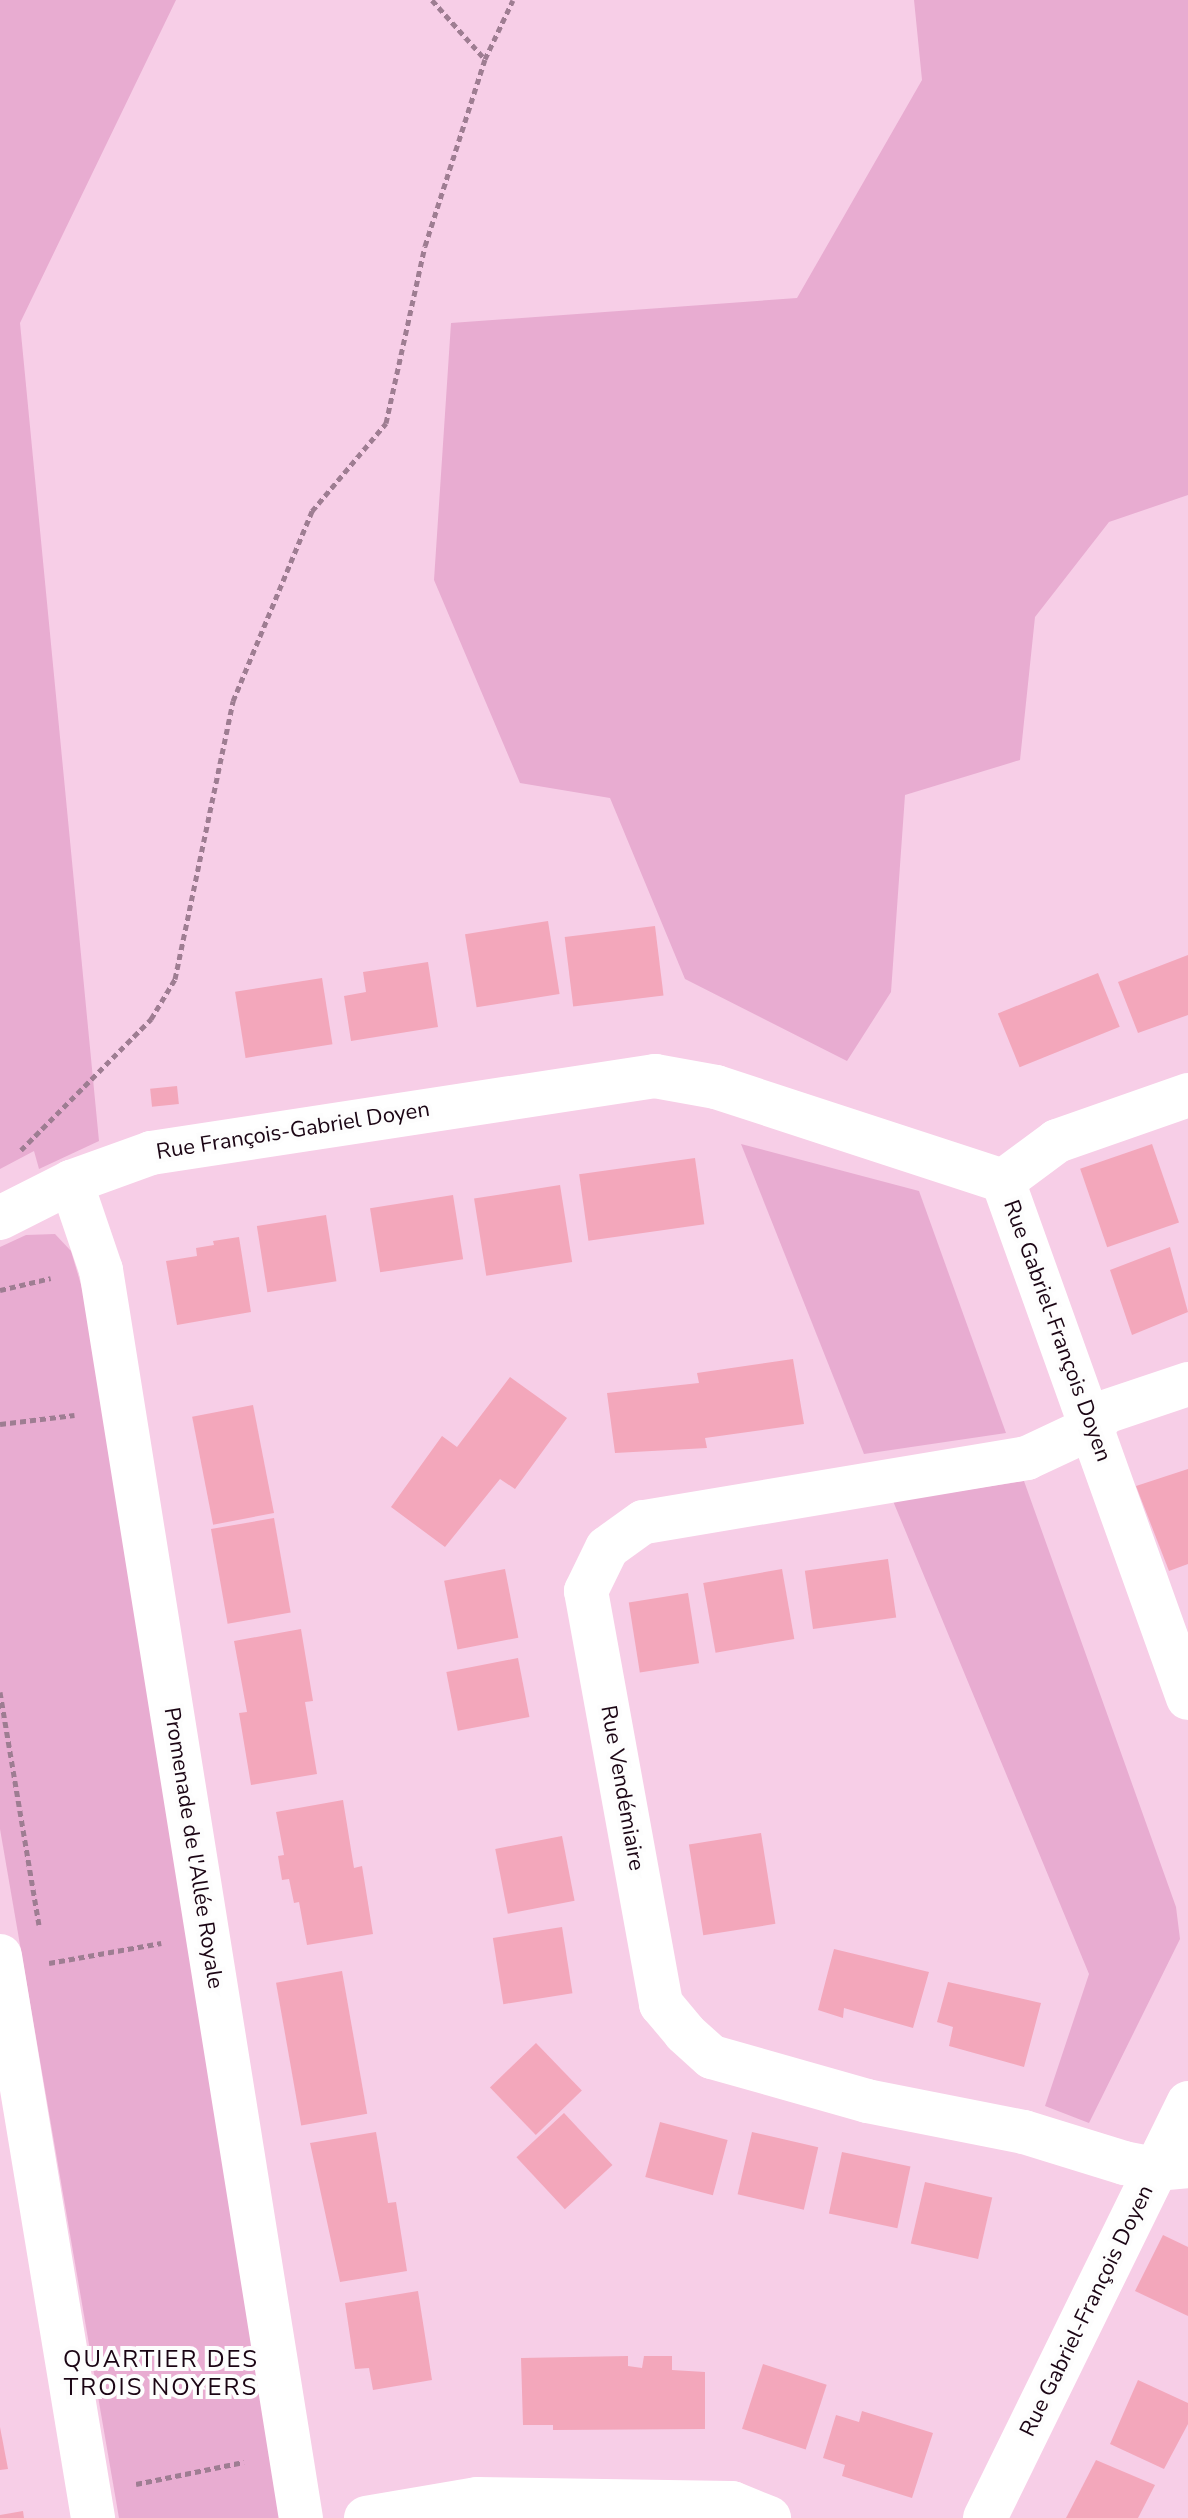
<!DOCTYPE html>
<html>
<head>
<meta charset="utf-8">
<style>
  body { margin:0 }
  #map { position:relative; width:1188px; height:2518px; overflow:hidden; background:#f7cee7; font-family:"Nunito Sans",sans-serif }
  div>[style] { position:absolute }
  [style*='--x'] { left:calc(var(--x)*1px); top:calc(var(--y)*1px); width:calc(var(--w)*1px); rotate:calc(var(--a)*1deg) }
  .green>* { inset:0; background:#e8acd1 }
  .building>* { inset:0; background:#f3a7bb; transform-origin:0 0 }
  .path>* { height:5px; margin-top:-2.5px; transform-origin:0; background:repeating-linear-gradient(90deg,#9e7d92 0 6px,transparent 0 10px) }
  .minor>* { height:44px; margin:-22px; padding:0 22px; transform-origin:22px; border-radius:22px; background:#fff }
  span { translate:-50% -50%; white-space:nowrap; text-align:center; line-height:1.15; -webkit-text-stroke:8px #fdfdfd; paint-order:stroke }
  .street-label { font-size:22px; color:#1b0514 }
  .neighbourhood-label { font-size:24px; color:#1b0514; letter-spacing:2px }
</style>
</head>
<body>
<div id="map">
  <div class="green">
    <div style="clip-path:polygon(0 0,176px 0,20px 323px,99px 1141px,39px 1169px,34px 1151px,0 1169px)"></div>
    <div style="clip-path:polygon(914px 0,1188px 0,1188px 495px,1109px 522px,1035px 617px,1020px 760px,905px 795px,891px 992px,847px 1061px,685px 979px,610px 798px,520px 783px,434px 580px,451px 323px,797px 298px,922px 80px)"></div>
    <div style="clip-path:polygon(741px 1144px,919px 1191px,1006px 1433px,864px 1454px)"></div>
    <div style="clip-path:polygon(55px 1234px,71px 1251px,84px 1295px,280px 2518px,119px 2518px,0 1829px,0 1247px,26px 1235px)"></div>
    <div style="clip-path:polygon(1024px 1481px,1176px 1907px,1180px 1939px,1089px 2123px,1045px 2106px,1089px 1974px,893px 1501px)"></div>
  </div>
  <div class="building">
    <div style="left:548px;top:921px;width:74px;height:84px;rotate:81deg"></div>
    <div style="left:655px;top:926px;width:70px;height:91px;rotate:83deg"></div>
    <div style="clip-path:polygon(1188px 955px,1188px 1015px,1138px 1033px,1118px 982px)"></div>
    <div style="clip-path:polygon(428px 962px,438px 1027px,351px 1041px,344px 996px,366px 992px,363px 972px)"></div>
    <div style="left:1098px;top:973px;width:58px;height:108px;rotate:68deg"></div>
    <div style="left:322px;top:978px;width:67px;height:88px;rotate:81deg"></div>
    <div style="left:177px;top:1086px;width:18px;height:27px;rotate:84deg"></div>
    <div style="left:1152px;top:1144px;width:83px;height:76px;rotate:71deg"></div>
    <div style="left:695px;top:1158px;width:67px;height:117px;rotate:82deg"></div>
    <div style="left:560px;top:1185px;width:78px;height:87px;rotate:81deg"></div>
    <div style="left:453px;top:1195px;width:65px;height:84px;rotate:81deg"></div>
    <div style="left:326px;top:1215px;width:67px;height:70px;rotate:81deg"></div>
    <div style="clip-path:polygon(239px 1237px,251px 1312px,177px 1325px,166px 1261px,197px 1256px,196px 1248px,214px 1245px,213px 1241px)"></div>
    <div style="clip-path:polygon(1170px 1247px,1188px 1312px,1132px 1335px,1110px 1270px)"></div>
    <div style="clip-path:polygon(793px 1359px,804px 1424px,705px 1438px,707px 1448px,615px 1453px,607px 1393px,699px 1383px,697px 1373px)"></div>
    <div style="clip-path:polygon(510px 1377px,567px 1418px,515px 1489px,500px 1479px,445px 1547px,391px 1507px,442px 1436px,457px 1447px)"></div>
    <div style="left:253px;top:1405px;width:110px;height:62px;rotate:79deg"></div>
    <div style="clip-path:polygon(1188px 1469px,1188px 1564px,1169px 1571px,1136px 1486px)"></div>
    <div style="left:274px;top:1518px;width:96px;height:64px;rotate:80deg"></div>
    <div style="left:888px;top:1559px;width:59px;height:84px;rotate:82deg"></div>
    <div style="left:505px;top:1569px;width:70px;height:62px;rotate:79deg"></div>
    <div style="left:782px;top:1569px;width:71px;height:80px;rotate:80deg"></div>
    <div style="left:688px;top:1593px;width:71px;height:60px;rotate:81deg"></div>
    <div style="clip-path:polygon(301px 1629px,313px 1701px,305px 1702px,317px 1774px,251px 1785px,239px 1713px,247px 1712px,234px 1641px)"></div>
    <div style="left:518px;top:1658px;width:60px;height:73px;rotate:79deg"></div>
    <div style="clip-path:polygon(343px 1800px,354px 1868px,362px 1866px,373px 1934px,307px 1945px,299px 1902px,294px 1903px,289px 1879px,282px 1880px,278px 1856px,284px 1855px,276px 1812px)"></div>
    <div style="left:761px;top:1833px;width:92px;height:73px;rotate:81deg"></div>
    <div style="left:562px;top:1836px;width:66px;height:68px;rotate:79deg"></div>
    <div style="left:562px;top:1927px;width:67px;height:70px;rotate:81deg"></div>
    <div style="clip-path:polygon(834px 1949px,929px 1972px,913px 2028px,844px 2008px,843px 2018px,818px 2010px)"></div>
    <div style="left:342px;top:1971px;width:145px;height:67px;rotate:80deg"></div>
    <div style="clip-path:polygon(948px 1982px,1041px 2003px,1024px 2067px,949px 2046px,953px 2027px,937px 2022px)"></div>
    <div style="left:536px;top:2043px;width:66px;height:64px;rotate:46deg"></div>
    <div style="left:564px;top:2113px;width:71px;height:65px;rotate:47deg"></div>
    <div style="left:660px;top:2122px;width:70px;height:57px;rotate:15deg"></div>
    <div style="clip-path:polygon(376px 2132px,388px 2203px,396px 2202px,407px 2271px,340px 2282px,310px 2143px)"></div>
    <div style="left:752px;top:2132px;width:68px;height:64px;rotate:13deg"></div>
    <div style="left:842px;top:2152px;width:70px;height:63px;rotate:12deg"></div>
    <div style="left:925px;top:2182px;width:69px;height:63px;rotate:13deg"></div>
    <div style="clip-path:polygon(1163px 2235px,1188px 2247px,1188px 2316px,1135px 2291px)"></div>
    <div style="clip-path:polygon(418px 2291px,432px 2380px,373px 2390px,369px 2368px,355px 2369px,345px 2303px)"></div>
    <div style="clip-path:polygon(628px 2356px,628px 2366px,642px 2368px,644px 2356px,672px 2356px,672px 2370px,705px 2372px,705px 2429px,553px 2430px,553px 2425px,523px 2425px,521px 2358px)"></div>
    <div style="left:763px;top:2364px;width:67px;height:68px;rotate:18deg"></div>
    <div style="clip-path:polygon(1138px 2380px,1188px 2403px,1188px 2424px,1164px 2469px,1110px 2444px)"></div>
    <div style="clip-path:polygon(862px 2411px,933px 2433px,912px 2498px,842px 2476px,845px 2465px,823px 2458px,836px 2415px,859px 2422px)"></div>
    <div style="clip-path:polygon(0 2427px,8px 2469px,0 2470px)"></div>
    <div style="clip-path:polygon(1096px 2460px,1155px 2485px,1138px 2518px,1066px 2518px)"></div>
    <div style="clip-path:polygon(23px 2511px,24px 2518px,0 2518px,0 2515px)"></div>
  </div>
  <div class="path">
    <div style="--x:432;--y:0;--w:79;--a:48.1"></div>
    <div style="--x:21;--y:1150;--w:185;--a:-45.2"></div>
    <div style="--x:151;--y:1019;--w:47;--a:-59"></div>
    <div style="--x:175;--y:979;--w:284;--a:-78.2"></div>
    <div style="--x:233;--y:701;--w:206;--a:-67.4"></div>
    <div style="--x:312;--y:511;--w:115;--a:-49.9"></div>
    <div style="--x:386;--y:423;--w:181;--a:-77.6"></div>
    <div style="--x:425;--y:246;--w:196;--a:-72.2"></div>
    <div style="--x:485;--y:59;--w:65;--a:-64.6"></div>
    <div style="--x:0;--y:1290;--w:52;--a:-13.2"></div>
    <div style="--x:0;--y:1424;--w:75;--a:-6.9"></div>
    <div style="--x:0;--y:1692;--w:236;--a:80.5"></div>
    <div style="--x:49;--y:1963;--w:114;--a:-10.1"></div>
    <div style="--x:136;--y:2484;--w:110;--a:-11.5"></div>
  </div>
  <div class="minor">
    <div style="--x:1003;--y:1181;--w:67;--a:-36.5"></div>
    <div style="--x:1057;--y:1141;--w:139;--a:-19.3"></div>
    <div style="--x:71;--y:1182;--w:93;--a:71.2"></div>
    <div style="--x:101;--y:1270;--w:1264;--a:80.9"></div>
    <div style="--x:0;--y:1218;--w:80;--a:-26.9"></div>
    <div style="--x:71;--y:1182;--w:85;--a:-19.9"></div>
    <div style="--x:151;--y:1153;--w:510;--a:-8.69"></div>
    <div style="--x:655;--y:1076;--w:62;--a:10.2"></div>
    <div style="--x:716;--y:1087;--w:302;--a:18.1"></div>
    <div style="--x:1003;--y:1181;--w:549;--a:70.31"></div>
    <div style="--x:1188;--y:1384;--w:88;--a:161.4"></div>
    <div style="--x:1105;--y:1412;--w:21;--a:131"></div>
    <div style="--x:1091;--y:1428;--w:71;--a:154.9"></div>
    <div style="--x:1027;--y:1458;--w:389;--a:170.5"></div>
    <div style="--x:643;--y:1522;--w:44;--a:144.2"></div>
    <div style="--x:607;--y:1548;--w:48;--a:116"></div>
    <div style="--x:586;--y:1591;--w:420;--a:79.7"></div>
    <div style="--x:661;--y:2004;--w:38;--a:50"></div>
    <div style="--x:685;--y:2033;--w:36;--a:42"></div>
    <div style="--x:712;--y:2057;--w:161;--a:15.8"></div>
    <div style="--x:867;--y:2101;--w:160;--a:11.2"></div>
    <div style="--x:1024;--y:2132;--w:105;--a:17.2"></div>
    <div style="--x:1124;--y:2163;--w:33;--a:11"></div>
    <div style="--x:1156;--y:2169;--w:32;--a:-5"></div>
    <div style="--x:0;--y:1956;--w:570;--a:80.6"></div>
    <div style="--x:366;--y:2518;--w:113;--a:-9.7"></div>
    <div style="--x:477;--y:2499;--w:255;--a:0.9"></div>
    <div style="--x:732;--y:2503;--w:40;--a:22"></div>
    <div style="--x:985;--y:2518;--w:462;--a:-63.9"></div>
  </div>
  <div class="street-label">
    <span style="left:293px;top:1131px;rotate:-9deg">Rue François-Gabriel Doyen</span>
    <span style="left:1057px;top:1331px;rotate:70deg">Rue Gabriel-François Doyen</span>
    <span style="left:622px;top:1788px;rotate:80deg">Rue Vendémiaire</span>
    <span style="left:193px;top:1848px;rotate:81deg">Promenade de l'Allée Royale</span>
    <span style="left:1087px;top:2311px;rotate:-64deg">Rue Gabriel-François Doyen</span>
  </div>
  <div class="neighbourhood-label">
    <span style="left:161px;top:2374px">QUARTIER DES<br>TROIS NOYERS</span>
  </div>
</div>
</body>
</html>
